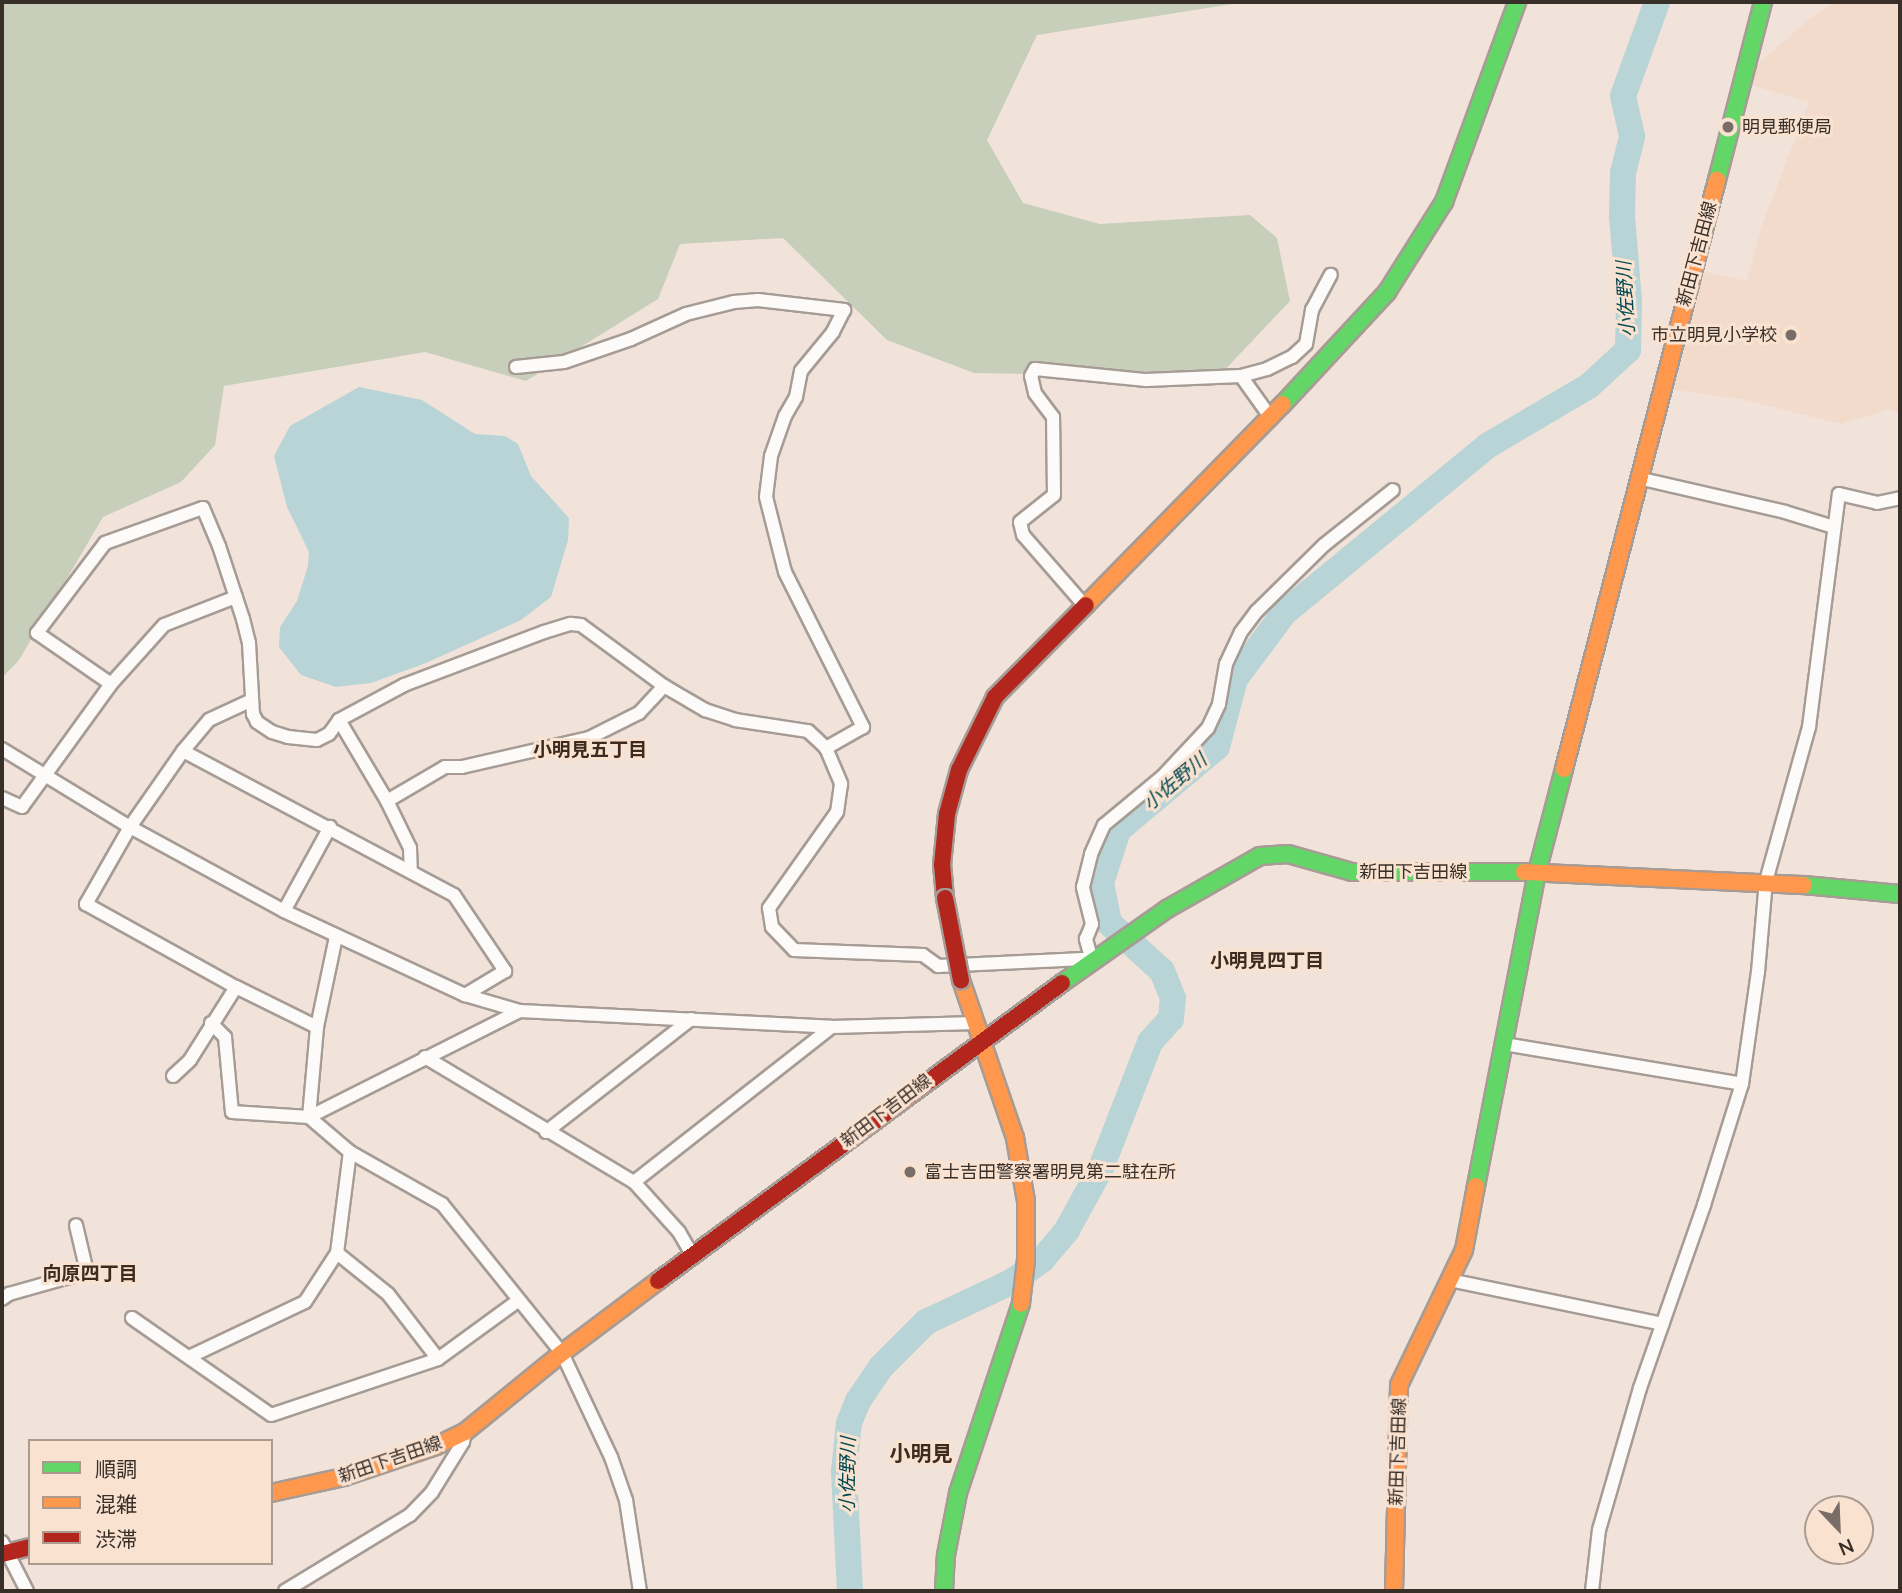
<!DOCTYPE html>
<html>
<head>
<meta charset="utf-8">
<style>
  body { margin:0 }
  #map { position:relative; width:1902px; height:1593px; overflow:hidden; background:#f1e3da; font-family:Mulish,"Noto Sans JP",sans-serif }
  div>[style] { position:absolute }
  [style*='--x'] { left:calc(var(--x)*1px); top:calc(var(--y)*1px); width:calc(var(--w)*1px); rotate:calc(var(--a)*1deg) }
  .built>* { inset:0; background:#f3dbcc }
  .forest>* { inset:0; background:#c7ceb9 }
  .water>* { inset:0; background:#b8d4d6 }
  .river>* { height:26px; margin:-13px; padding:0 13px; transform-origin:13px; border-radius:13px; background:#b8d4d6 }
  .roads { filter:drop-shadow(2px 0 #a69c95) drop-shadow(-2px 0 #a69c95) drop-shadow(0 2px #a69c95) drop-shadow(0 -2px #a69c95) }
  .street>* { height:12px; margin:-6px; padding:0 6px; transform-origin:6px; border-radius:6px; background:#fdfbf9 }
  .fast>* { height:16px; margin:-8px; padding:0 8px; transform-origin:8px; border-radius:8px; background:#63d668 }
  .slow>* { height:16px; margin:-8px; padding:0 8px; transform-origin:8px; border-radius:8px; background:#ff974d }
  .jam>* { height:16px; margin:-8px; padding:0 8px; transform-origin:8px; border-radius:8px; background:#b3261e }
  .bridges { filter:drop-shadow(2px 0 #a69c95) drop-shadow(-2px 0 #a69c95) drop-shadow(0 2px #a69c95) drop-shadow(0 -2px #a69c95) }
  .jam-bridge>* { height:16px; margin:-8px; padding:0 8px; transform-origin:8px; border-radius:8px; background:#b3261e }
  .dots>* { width:19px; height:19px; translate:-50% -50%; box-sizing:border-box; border:4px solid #fae2d1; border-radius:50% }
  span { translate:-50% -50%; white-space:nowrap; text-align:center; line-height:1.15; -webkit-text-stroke:6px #fae2d1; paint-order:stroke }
  .poi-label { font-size:18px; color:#382f29 }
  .left { translate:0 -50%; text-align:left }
  .right { translate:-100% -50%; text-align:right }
  .street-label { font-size:18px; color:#382f29 }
  .water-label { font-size:19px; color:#004850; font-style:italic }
  .neighbourhood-label { font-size:19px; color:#3e2b1f; font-weight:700 }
  .quarter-label { font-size:21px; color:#3e2b1f; font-weight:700 }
  .frame { position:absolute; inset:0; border:4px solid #382f29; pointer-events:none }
  .legend { position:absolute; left:28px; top:1439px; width:245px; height:126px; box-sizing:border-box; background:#fae2d1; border:2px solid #ac9a8e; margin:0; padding:9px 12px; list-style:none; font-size:21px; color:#382f29 }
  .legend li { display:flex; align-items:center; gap:14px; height:35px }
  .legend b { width:35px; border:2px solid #ac9a8e }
  .north { position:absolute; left:1804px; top:1495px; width:70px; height:70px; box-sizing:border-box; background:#fae2d1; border:2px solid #ac9a8e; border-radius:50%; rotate:157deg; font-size:19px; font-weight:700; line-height:28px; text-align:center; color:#382f29 }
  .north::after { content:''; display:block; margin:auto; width:24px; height:32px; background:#796e67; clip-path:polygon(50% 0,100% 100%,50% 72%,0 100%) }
</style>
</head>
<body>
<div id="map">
  <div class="built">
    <div style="clip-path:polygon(1835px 2px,1900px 2px,1900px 413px,1889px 409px,1841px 424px,1741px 399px,1667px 389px,1701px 271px,1747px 281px,1761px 228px,1809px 102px,1748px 84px,1757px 65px,1808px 20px)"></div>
  </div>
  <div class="forest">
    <div style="clip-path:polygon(2px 2px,1245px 2px,1037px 35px,987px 140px,1023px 203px,1100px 224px,1250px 215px,1277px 238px,1290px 301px,1218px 377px,974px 373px,887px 340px,783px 238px,680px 244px,658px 299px,526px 381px,425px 352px,224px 386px,215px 445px,181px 482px,103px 517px,19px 660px,2px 678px)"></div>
  </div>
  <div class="water">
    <div style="clip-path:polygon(359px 387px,422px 400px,475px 434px,505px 436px,518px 444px,531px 476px,569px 518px,568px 540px,551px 597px,521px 620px,426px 663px,371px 683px,336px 687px,301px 675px,279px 647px,280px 627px,297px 601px,308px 566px,309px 552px,287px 507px,274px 456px,290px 426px)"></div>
  </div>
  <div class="river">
    <div style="--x:850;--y:1591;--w:120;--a:-92.9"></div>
    <div style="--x:844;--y:1471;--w:48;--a:-84.1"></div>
    <div style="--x:849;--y:1423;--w:24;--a:-68"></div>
    <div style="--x:858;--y:1401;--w:41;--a:-55.9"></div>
    <div style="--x:881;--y:1367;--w:64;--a:-45"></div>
    <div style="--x:926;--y:1322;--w:96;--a:-25.2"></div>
    <div style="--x:1013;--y:1281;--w:36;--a:-36"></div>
    <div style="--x:1042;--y:1260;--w:39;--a:-50"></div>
    <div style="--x:1067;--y:1230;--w:71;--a:-61.3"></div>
    <div style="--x:1101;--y:1168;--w:135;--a:-68.7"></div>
    <div style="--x:1150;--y:1042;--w:31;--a:-48"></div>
    <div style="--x:1171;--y:1019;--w:21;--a:-85"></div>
    <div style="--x:1173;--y:998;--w:29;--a:-112"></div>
    <div style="--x:1162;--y:971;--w:72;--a:-137.8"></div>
    <div style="--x:1109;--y:923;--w:41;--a:-101.3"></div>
    <div style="--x:1101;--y:883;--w:56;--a:-72.2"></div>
    <div style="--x:1118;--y:830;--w:129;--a:-40"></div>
    <div style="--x:1217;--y:747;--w:70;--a:-75.2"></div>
    <div style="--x:1235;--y:679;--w:82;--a:-53.4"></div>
    <div style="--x:1284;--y:613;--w:263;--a:-39.4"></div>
    <div style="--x:1487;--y:446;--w:118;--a:-30.5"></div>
    <div style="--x:1589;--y:386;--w:53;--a:-42.7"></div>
    <div style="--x:1628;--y:350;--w:49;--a:-88.8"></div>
    <div style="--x:1629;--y:301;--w:86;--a:-94.7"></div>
    <div style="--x:1622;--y:215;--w:42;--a:-88.6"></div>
    <div style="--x:1623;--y:173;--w:38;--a:-76"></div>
    <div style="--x:1632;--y:136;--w:41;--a:-102.7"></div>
    <div style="--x:1623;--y:96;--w:100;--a:-70.1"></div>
  </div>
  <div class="roads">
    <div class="street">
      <div style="--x:516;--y:367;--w:48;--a:-5.9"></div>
      <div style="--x:564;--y:362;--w:71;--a:-18.9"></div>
      <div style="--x:631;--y:339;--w:60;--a:-24.4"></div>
      <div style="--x:686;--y:314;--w:49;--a:-14"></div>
      <div style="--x:734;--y:302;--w:24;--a:-5"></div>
      <div style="--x:758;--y:300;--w:87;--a:6.6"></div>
      <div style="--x:844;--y:310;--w:25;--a:117"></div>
      <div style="--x:833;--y:332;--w:50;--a:129.4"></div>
      <div style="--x:801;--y:371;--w:26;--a:101"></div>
      <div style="--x:796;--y:397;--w:22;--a:120"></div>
      <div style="--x:785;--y:416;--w:42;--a:109.3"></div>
      <div style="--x:771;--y:456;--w:41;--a:97"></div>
      <div style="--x:766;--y:497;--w:77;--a:75.8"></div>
      <div style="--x:785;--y:572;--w:174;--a:63.3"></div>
      <div style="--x:863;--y:727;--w:43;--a:150.4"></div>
      <div style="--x:1241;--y:376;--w:27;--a:-15"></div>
      <div style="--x:1267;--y:369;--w:28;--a:-26"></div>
      <div style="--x:1292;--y:357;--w:19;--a:-43"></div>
      <div style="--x:1306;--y:344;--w:35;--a:-80"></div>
      <div style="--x:1312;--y:310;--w:40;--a:-62"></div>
      <div style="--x:1638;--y:478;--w:151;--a:13"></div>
      <div style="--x:1785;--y:512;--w:51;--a:17"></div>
      <div style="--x:1085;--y:606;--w:94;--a:-131.1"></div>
      <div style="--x:1023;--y:535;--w:13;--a:-103"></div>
      <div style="--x:1020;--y:522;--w:43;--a:-38.5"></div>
      <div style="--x:1054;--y:495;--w:78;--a:-90.7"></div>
      <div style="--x:1053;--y:417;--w:30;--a:-127"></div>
      <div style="--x:1035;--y:393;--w:17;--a:-103"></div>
      <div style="--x:1031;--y:376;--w:8;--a:-60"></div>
      <div style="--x:1035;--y:369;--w:112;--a:5.7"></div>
      <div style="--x:1146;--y:380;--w:95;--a:-2.4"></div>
      <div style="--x:1241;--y:376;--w:52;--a:54.5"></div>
      <div style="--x:111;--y:684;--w:90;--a:-145.4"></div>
      <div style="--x:37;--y:633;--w:113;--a:-52.9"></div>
      <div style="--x:105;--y:543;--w:104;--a:-19.7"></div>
      <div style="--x:203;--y:508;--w:41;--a:67.2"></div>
      <div style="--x:219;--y:546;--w:77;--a:71.8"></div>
      <div style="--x:243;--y:619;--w:25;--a:76"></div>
      <div style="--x:249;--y:643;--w:71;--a:86.8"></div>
      <div style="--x:253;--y:714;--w:9;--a:63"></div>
      <div style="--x:257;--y:722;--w:18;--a:34"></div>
      <div style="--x:272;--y:732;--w:17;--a:17"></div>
      <div style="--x:288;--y:737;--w:29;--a:6"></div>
      <div style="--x:317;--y:740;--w:13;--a:-27"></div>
      <div style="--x:329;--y:734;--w:17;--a:-54"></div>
      <div style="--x:339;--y:720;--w:74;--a:-28.3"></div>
      <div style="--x:404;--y:685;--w:150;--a:-20.7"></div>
      <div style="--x:544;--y:632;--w:28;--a:-17"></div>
      <div style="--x:571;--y:624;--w:10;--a:6"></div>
      <div style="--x:581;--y:625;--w:103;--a:36.3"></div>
      <div style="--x:664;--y:686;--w:48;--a:30.3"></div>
      <div style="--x:705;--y:710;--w:32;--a:18"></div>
      <div style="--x:735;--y:720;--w:74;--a:8.6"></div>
      <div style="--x:808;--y:731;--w:25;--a:43"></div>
      <div style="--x:826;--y:748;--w:39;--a:67"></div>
      <div style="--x:841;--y:784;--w:28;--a:98"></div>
      <div style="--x:837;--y:812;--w:118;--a:125.3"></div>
      <div style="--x:769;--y:908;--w:19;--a:81"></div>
      <div style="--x:772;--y:927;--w:32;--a:46"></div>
      <div style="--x:794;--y:950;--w:129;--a:2.2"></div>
      <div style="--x:923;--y:955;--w:19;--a:36"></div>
      <div style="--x:938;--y:966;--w:161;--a:-2.8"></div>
      <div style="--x:252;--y:700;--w:47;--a:155.1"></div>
      <div style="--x:209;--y:720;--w:40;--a:130"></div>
      <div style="--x:183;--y:751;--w:93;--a:124.9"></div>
      <div style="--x:130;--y:827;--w:89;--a:119.7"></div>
      <div style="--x:86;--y:904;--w:171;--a:29"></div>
      <div style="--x:236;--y:987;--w:90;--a:26.3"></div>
      <div style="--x:339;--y:720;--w:94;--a:59.3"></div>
      <div style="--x:387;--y:801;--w:52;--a:63.9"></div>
      <div style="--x:410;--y:848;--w:24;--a:88"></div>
      <div style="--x:2;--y:749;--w:150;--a:31.4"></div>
      <div style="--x:130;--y:827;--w:175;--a:28.6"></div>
      <div style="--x:284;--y:911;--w:200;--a:24.9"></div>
      <div style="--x:465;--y:995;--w:57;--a:16.2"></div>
      <div style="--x:520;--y:1011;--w:312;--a:2.9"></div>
      <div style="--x:832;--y:1027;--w:144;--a:-1.6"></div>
      <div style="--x:183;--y:751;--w:307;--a:28"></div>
      <div style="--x:454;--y:895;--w:92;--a:56.1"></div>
      <div style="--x:505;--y:971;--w:47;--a:149"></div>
      <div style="--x:2;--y:798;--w:22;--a:24"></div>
      <div style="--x:22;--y:807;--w:152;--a:-54.1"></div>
      <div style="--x:111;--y:684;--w:79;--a:-48.1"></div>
      <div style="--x:164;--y:625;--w:77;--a:-21.3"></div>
      <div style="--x:387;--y:801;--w:67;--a:-30.4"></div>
      <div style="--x:445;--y:767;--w:17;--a:0"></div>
      <div style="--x:462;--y:767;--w:130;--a:-12.9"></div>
      <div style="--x:589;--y:738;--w:56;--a:-26.6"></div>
      <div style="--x:639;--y:713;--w:37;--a:-47"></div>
      <div style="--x:284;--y:911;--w:96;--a:-61.3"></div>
      <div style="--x:1091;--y:957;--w:19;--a:-106"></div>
      <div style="--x:1086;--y:939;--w:16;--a:-68"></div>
      <div style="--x:1092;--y:924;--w:38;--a:-104"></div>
      <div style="--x:1083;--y:887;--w:34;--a:-76"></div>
      <div style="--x:1091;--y:854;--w:32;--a:-66"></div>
      <div style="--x:1104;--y:825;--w:75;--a:-39.6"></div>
      <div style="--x:1162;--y:777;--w:67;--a:-46.8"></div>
      <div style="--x:1208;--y:728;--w:26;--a:-65"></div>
      <div style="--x:1219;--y:704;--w:41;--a:-80.1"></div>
      <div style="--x:1226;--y:664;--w:35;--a:-65"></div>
      <div style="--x:1241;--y:632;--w:26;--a:-53"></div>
      <div style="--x:1257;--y:611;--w:94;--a:-44.6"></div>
      <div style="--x:1324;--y:545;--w:88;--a:-38.6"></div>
      <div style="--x:211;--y:1023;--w:20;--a:45"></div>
      <div style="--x:225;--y:1037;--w:75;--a:84.7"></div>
      <div style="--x:232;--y:1112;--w:77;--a:3.7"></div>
      <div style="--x:309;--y:1117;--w:236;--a:-26.7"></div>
      <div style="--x:1504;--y:1044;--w:241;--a:9.5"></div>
      <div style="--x:425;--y:1057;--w:244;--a:30.9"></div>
      <div style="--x:634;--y:1182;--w:67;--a:48"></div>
      <div style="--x:679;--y:1232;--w:28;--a:60"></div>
      <div style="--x:173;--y:1076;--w:23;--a:-43"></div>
      <div style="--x:190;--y:1060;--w:86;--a:-57.8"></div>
      <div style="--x:309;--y:1117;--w:54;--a:40.5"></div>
      <div style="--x:350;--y:1152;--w:106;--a:29.5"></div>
      <div style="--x:442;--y:1204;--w:191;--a:51.2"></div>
      <div style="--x:562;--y:1353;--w:115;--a:64.8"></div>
      <div style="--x:611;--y:1457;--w:46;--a:70.8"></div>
      <div style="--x:626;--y:1500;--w:92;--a:81.3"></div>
      <div style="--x:309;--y:1117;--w:90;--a:-84.9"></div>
      <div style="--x:317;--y:1027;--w:92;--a:-78.1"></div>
      <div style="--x:546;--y:1132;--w:184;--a:-37.9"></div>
      <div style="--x:634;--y:1182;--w:251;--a:-38.1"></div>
      <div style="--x:337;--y:1253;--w:65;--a:38.8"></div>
      <div style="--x:388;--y:1294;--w:82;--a:52.4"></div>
      <div style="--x:1450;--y:1280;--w:217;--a:11.7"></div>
      <div style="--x:2;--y:1299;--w:9;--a:-36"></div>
      <div style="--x:9;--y:1294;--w:81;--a:-15.8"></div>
      <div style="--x:87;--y:1272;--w:48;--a:-103.2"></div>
      <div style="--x:132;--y:1318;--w:169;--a:34.9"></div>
      <div style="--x:271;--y:1415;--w:176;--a:-18.5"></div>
      <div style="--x:438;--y:1359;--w:100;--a:-36.1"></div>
      <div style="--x:189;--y:1357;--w:128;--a:-25.4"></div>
      <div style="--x:305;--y:1302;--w:59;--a:-56.9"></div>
      <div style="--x:337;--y:1253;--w:102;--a:-82.7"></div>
      <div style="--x:2;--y:1542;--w:55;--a:63"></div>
      <div style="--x:285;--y:1591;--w:146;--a:-31.3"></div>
      <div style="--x:410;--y:1515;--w:32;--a:-46"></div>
      <div style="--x:432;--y:1492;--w:59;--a:-58.2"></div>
      <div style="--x:463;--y:1442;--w:10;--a:-79"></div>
      <div style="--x:1592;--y:1591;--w:61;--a:-83.5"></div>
      <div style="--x:1599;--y:1530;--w:148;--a:-73.9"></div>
      <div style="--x:1640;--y:1388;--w:194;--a:-70.7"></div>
      <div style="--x:1704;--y:1205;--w:127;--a:-72.6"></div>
      <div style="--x:1742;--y:1084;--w:113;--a:-81.9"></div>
      <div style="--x:1758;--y:972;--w:91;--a:-85"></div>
      <div style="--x:1766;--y:881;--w:160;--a:-74.4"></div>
      <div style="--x:1809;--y:727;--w:235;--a:-82.7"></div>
      <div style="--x:1839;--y:494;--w:39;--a:13"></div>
      <div style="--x:1877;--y:503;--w:24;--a:-12"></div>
    </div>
    <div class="fast">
      <div style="--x:1717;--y:180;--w:184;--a:-75.5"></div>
      <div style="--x:1283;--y:404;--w:153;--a:-47.1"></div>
      <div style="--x:1387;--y:292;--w:107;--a:-57.7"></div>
      <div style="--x:1444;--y:202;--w:213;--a:-69.9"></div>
      <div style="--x:1804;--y:885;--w:96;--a:5.4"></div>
      <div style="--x:1062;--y:983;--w:128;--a:-35.2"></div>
      <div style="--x:1167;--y:909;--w:107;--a:-29.7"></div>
      <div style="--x:1260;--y:856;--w:28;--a:-4"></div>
      <div style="--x:1288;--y:854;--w:66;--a:15.7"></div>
      <div style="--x:1352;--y:872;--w:172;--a:0"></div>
      <div style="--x:1476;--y:1186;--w:320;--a:-79"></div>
      <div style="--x:1537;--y:872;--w:106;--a:-75.3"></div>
      <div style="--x:944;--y:1591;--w:36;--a:-87"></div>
      <div style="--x:946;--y:1555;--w:63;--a:-79"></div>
      <div style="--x:958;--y:1493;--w:199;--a:-71.6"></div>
    </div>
    <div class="slow">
      <div style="--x:1086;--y:605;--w:281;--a:-45.6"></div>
      <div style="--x:1564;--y:769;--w:609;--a:-75.44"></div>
      <div style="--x:1524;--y:872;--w:280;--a:2.7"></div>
      <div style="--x:961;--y:980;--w:167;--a:71.1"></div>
      <div style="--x:1015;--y:1138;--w:64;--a:80.1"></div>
      <div style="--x:1026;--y:1201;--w:59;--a:90"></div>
      <div style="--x:1026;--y:1260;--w:44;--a:96.5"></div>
      <div style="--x:271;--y:1493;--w:75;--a:-12.4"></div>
      <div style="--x:344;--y:1477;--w:97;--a:-18.6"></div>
      <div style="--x:436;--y:1446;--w:32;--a:-26"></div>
      <div style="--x:465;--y:1432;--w:125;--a:-39.2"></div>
      <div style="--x:562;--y:1353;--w:120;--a:-36.9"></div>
      <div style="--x:1394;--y:1591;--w:206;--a:-88.6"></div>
      <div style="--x:1399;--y:1385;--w:150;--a:-64.3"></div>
      <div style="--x:1464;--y:1250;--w:65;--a:-79.4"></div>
    </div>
    <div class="jam">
      <div style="--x:945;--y:898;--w:33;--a:-95"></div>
      <div style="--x:942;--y:865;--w:51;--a:-84.4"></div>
      <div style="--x:947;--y:814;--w:46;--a:-74.7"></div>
      <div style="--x:959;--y:770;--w:81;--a:-63.7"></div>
      <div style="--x:995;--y:697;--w:129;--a:-45.3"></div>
      <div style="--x:658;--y:1281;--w:502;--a:-36.41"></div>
      <div style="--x:2;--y:1554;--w:29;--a:-14"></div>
    </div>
  </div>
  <div class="bridges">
    <div class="jam-bridge">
      <div style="--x:945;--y:898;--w:84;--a:79"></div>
    </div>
  </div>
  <div class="dots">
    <div style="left:1728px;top:127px;background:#796e67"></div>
    <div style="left:1791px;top:335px;background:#796e67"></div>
    <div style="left:910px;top:1172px;background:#796e67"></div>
  </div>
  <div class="poi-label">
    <span class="left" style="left:1742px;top:127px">明見郵便局</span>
    <span class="right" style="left:1777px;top:335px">市立明見小学校</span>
    <span class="left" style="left:924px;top:1172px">富士吉田警察署明見第二駐在所</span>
  </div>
  <div class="street-label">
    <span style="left:1697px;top:254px;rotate:-75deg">新田下吉田線</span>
    <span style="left:1413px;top:872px">新田下吉田線</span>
    <span style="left:886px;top:1111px;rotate:-37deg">新田下吉田線</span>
    <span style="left:1398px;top:1452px;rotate:-88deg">新田下吉田線</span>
    <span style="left:390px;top:1460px;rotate:-19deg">新田下吉田線</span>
  </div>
  <div class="water-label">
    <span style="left:1626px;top:299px;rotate:-93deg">小佐野川</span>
    <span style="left:1175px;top:782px;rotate:-40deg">小佐野川</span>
    <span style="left:848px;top:1475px;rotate:-89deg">小佐野川</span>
  </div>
  <div class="neighbourhood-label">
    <span style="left:590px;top:750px">小明見五丁目</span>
    <span style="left:1267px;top:961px">小明見四丁目</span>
    <span style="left:90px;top:1274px">向原四丁目</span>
  </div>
  <div class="quarter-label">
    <span style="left:921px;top:1453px">小明見</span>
  </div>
  <div class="frame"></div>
  <ul class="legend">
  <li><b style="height:9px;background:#63d668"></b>順調</li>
  <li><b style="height:9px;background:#ff974d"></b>混雑</li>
  <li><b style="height:9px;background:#b3261e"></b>渋滞</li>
  </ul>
  <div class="north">N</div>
</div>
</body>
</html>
